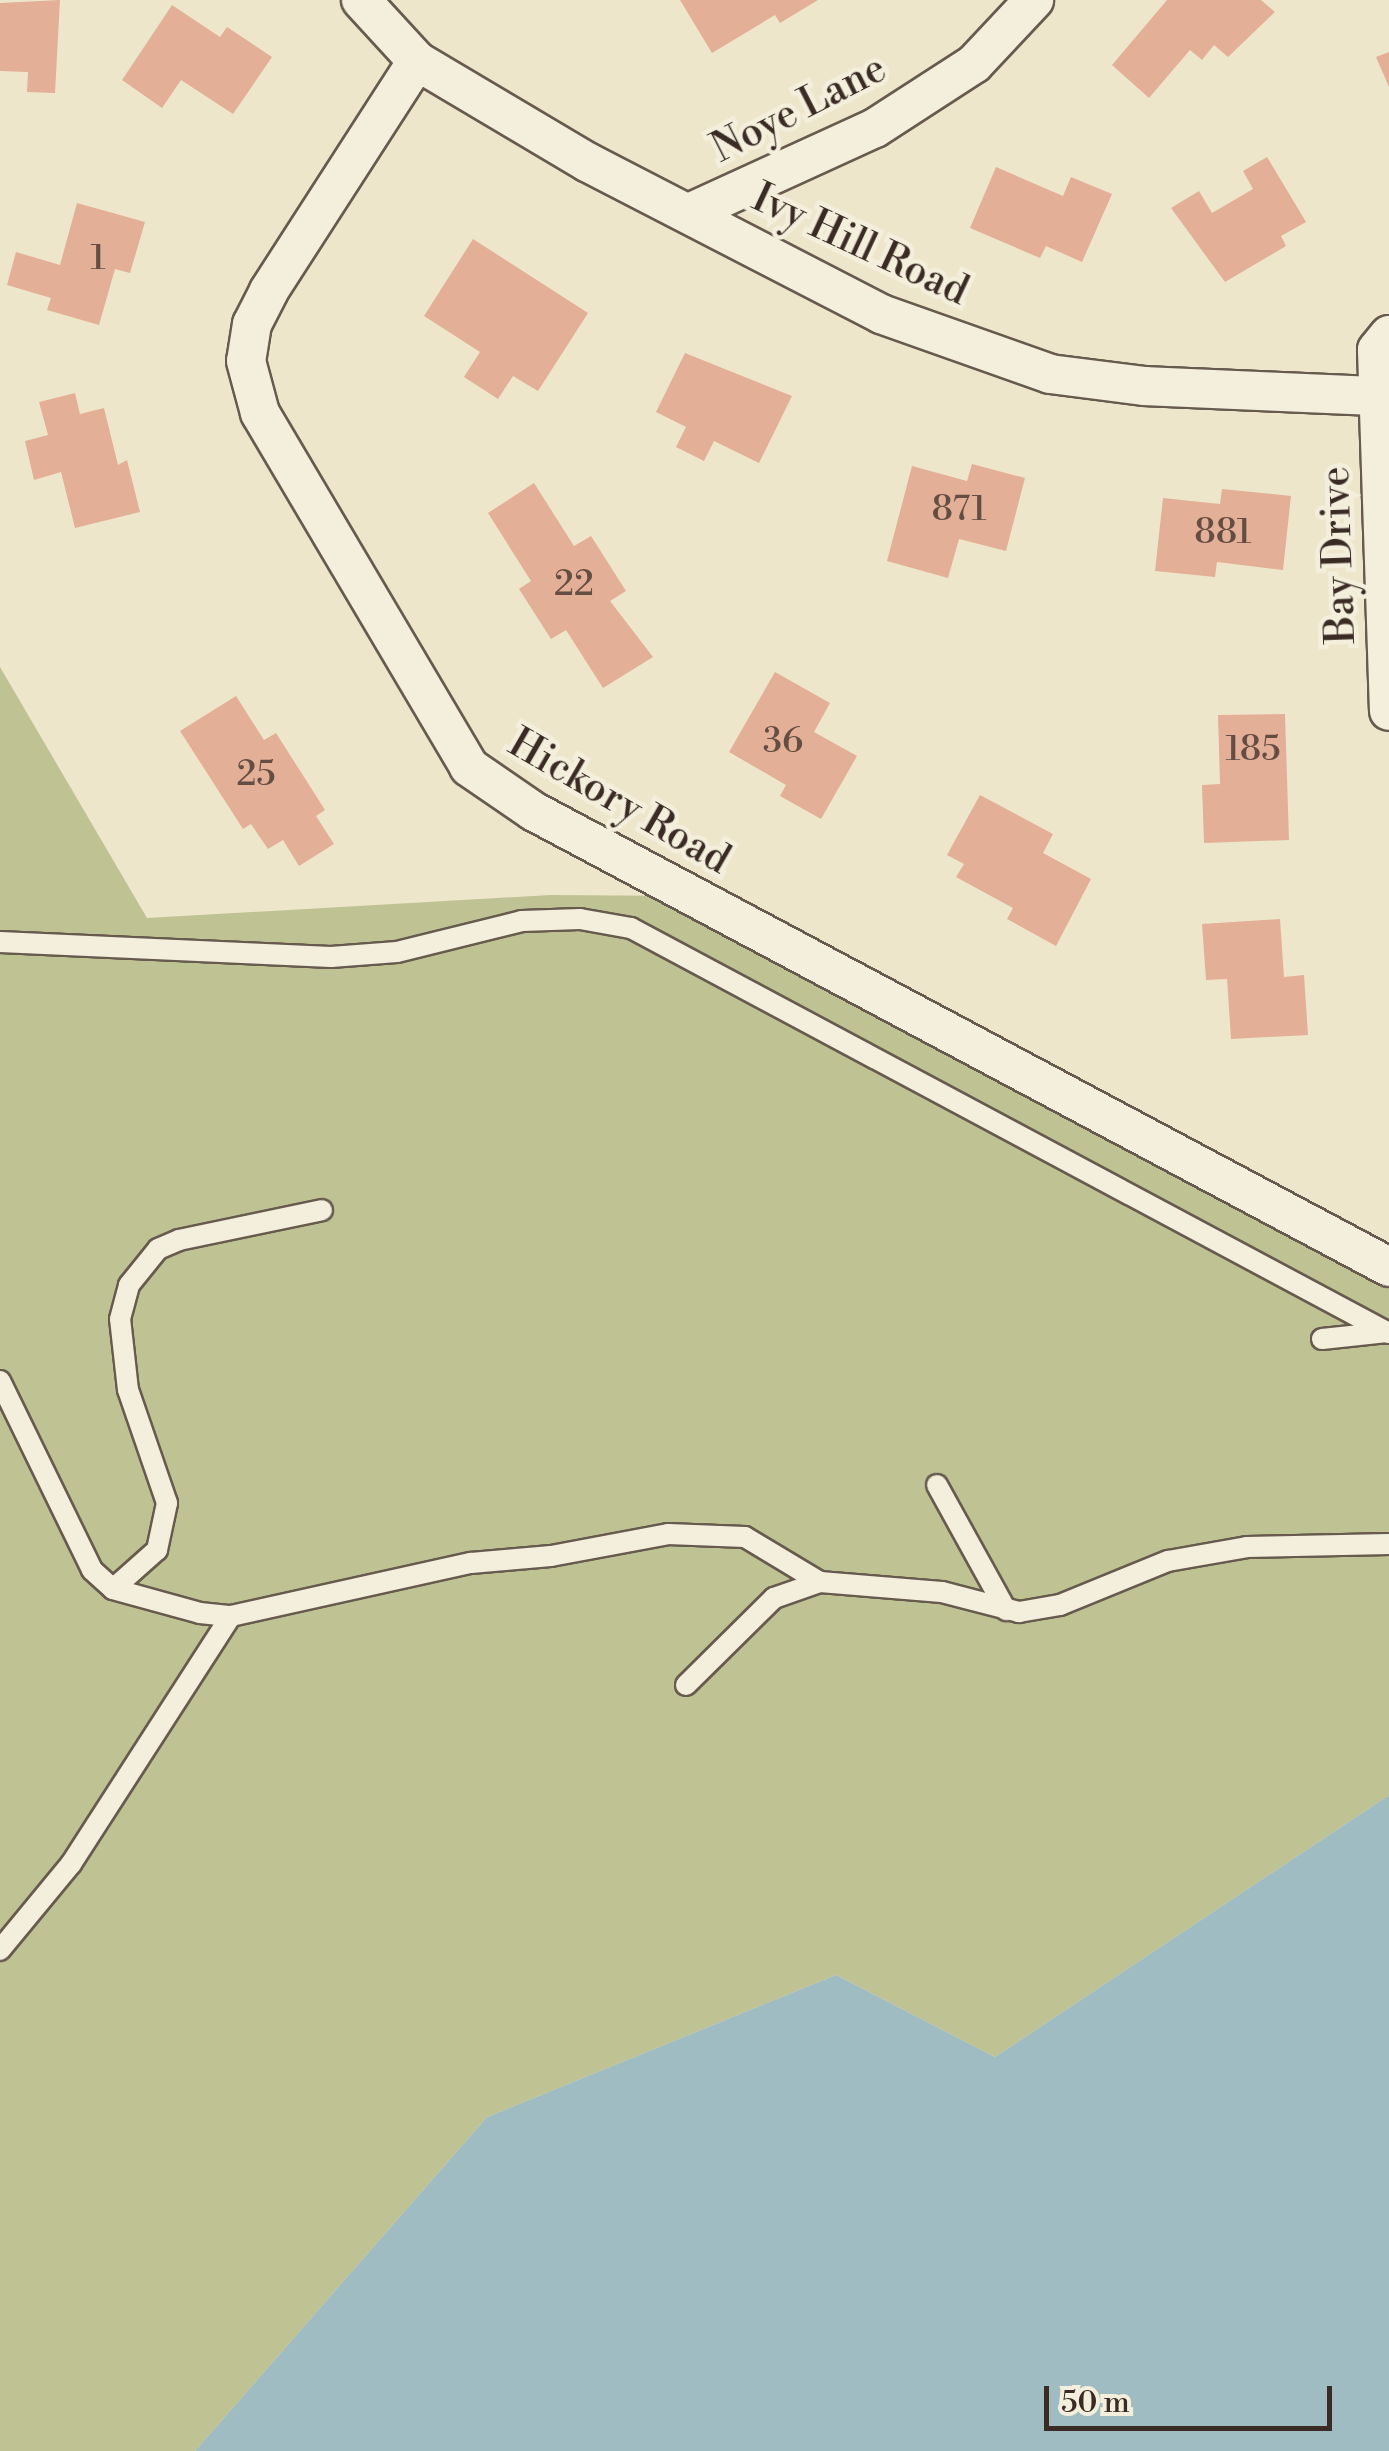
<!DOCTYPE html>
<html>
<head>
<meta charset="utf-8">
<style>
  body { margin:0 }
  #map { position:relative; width:1389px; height:2451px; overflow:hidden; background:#eee6cb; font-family:"Libre Bodoni",serif }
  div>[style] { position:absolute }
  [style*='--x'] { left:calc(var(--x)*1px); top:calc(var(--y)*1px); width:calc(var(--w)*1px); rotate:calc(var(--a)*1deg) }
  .green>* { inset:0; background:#bfc393 }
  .water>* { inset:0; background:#a0bcc3 }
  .building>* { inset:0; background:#e3af97 }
  .roads { filter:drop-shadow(2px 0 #675a4e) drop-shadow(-2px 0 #675a4e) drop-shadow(0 2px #675a4e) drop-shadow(0 -2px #675a4e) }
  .service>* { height:20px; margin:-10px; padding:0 10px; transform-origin:10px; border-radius:10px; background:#f4efdd }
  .minor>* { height:38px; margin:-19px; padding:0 19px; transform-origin:19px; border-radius:19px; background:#f4efdd }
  span { translate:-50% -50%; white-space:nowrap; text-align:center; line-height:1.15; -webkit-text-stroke:9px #f4efdd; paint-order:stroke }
  .number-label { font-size:35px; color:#644d42 }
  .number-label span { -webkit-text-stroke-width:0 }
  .street-label { font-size:40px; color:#3a2c25 }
  .scale { position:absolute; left:1044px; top:2386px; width:288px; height:45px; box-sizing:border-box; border:5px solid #3a2c25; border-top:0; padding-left:12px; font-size:30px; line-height:35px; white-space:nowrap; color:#3a2c25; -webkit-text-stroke:8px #f4efdd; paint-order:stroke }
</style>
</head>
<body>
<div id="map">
  <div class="green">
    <div style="clip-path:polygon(0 667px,147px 918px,550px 895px,690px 896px,1389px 1278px,1389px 1795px,995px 2057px,836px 1975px,487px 2117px,195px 2451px,0 2451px)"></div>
  </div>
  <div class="water">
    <div style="clip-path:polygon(1389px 1795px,1389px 2451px,195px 2451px,487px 2117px,836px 1975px,995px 2057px)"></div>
  </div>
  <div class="building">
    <div style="clip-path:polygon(60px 0,55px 93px,27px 92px,28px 72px,0 71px,0 3px)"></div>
    <div style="clip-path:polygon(680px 0,818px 0,780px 23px,775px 15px,712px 53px)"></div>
    <div style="clip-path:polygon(1167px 0,1261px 0,1275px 12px,1228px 57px,1214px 45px,1202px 60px,1190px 50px,1149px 98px,1112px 65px)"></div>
    <div style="clip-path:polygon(172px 5px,220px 37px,227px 27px,272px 57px,233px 114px,181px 80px,162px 108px,122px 80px)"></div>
    <div style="clip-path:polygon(1389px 52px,1389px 87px,1376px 57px)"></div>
    <div style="clip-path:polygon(1267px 157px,1306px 222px,1281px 236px,1286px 246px,1225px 282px,1171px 208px,1199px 191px,1212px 213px,1253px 189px,1243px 171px)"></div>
    <div style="clip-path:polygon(996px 167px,1063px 196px,1071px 177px,1112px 194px,1082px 262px,1046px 246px,1040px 258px,970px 228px)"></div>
    <div style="clip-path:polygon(77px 203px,145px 222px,130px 273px,115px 269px,99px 325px,47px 310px,51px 298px,7px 285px,16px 252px,60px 265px)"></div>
    <div style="clip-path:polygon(473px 239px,588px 313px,538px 391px,513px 376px,498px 399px,464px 377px,480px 352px,424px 316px)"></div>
    <div style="clip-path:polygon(685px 353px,792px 396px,759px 463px,714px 441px,704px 461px,676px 447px,686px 427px,656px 412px)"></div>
    <div style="clip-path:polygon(75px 393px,80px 414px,104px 408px,118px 465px,127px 460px,140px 512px,75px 528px,61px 472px,34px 480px,25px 441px,48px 435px,39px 402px)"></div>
    <div style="clip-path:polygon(972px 464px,1025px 478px,1006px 551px,959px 539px,948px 578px,887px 561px,912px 466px,967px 481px)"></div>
    <div style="clip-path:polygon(534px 483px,574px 546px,591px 536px,626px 591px,610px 601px,653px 657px,603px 688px,566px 630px,551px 639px,519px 589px,531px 581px,488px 513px)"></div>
    <div style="clip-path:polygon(1222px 489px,1291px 496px,1283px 570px,1217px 562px,1215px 577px,1155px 571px,1163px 498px,1220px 504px)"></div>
    <div style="clip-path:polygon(775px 672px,830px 703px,814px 732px,857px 756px,821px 819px,780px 796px,786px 785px,729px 752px)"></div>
    <div style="clip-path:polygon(236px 696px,264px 740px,276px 733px,325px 810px,316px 816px,334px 844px,299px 866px,283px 840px,268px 849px,251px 824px,243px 829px,180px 731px)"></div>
    <div style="clip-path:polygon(1285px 714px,1289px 840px,1204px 843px,1202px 785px,1220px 784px,1218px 715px)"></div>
    <div style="clip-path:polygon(980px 795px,1053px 834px,1043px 853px,1091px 879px,1056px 946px,1007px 919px,1013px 908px,956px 877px,964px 864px,947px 855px)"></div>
    <div style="clip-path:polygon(1280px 919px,1284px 977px,1304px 975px,1308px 1035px,1231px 1039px,1227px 979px,1206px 980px,1202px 924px)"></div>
  </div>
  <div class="roads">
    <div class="service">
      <div style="--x:0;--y:942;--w:331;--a:2.6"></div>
      <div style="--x:331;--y:957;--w:66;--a:-4.3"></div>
      <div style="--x:397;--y:952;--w:129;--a:-13.9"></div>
      <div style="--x:522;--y:921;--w:58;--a:-2"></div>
      <div style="--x:580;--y:919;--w:52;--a:10"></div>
      <div style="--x:631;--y:928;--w:859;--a:28.12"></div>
      <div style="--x:1322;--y:1339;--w:65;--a:-6.1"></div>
      <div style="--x:0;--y:1381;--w:210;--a:64"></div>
      <div style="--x:92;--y:1570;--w:28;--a:42"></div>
      <div style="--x:113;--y:1589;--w:90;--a:15.4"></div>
      <div style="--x:200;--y:1613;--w:31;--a:6"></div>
      <div style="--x:231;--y:1616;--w:246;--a:-12.5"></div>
      <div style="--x:471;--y:1563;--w:80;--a:-5"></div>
      <div style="--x:551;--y:1556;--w:119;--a:-10.6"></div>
      <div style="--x:668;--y:1534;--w:77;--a:2.2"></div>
      <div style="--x:745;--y:1537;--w:87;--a:31"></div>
      <div style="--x:820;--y:1582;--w:122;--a:4.7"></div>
      <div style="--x:942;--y:1592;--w:80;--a:14.6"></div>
      <div style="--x:1019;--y:1612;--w:42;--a:-9.7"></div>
      <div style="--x:1060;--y:1605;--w:117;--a:-22.2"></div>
      <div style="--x:1168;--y:1561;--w:80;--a:-10"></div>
      <div style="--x:1247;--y:1547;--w:142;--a:-1.2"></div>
      <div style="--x:937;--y:1485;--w:143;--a:61.1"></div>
      <div style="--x:113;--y:1589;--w:59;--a:-41.6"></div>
      <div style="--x:157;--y:1550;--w:48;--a:-78"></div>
      <div style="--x:167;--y:1503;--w:120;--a:-109"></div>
      <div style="--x:128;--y:1390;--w:71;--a:-96.4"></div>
      <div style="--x:120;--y:1319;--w:35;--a:-75"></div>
      <div style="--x:129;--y:1285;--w:46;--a:-51.1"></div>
      <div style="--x:158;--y:1249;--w:23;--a:-23"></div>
      <div style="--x:179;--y:1240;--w:146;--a:-11.8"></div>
      <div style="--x:686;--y:1685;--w:124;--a:-44.7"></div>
      <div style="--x:774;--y:1598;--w:49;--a:-19.2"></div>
      <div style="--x:0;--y:1950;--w:112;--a:-50.5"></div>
      <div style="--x:71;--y:1864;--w:295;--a:-57.2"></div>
    </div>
    <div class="minor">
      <div style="--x:361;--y:0;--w:83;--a:47.4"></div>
      <div style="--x:417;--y:61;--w:198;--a:30.7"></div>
      <div style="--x:587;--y:162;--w:331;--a:27.3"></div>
      <div style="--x:881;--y:314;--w:179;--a:19.5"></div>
      <div style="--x:1050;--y:374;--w:96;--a:7.2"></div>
      <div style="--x:1145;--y:386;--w:233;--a:2.5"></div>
      <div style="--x:417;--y:61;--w:274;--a:122.8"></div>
      <div style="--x:269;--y:291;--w:37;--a:117"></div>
      <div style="--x:252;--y:324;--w:37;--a:99"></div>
      <div style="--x:246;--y:361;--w:54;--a:74.9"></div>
      <div style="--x:260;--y:413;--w:411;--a:59.4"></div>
      <div style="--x:469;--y:767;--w:78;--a:34.5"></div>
      <div style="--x:533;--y:811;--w:970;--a:28.04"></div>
      <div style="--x:689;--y:213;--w:205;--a:-24.6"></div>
      <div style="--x:875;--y:128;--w:118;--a:-32.9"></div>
      <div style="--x:974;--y:64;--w:88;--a:-46.8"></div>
      <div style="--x:1389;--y:335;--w:19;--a:129"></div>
      <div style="--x:1377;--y:350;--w:361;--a:88.1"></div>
    </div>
  </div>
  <div class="number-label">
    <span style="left:98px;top:259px">1</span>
    <span style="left:959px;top:510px">871</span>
    <span style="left:1223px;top:533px">881</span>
    <span style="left:574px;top:585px">22</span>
    <span style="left:783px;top:742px">36</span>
    <span style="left:1253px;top:750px">185</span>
    <span style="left:256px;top:775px">25</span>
  </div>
  <div class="street-label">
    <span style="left:799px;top:109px;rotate:-27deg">Noye Lane</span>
    <span style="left:860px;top:245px;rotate:25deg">Ivy Hill Road</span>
    <span style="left:1339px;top:555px;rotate:-92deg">Bay Drive</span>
    <span style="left:619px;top:802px;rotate:30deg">Hickory Road</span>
  </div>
  <div class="scale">50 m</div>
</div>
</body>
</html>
